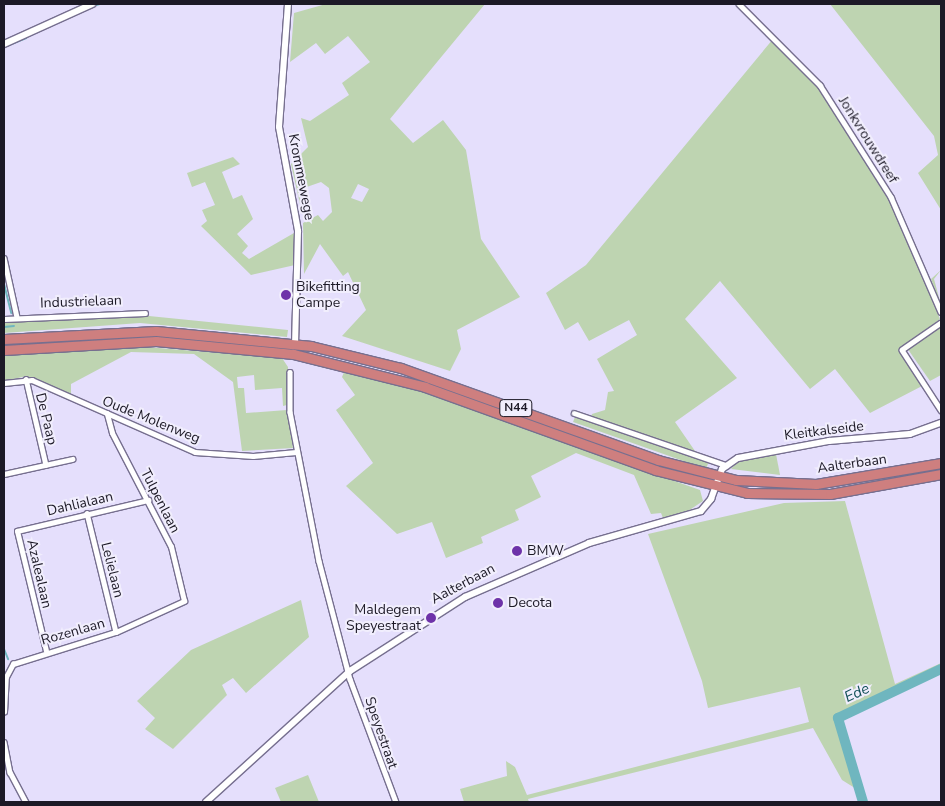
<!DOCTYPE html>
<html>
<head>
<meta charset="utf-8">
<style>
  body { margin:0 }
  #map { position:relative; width:945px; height:806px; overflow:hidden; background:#e5dffc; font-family:"Nunito Sans",sans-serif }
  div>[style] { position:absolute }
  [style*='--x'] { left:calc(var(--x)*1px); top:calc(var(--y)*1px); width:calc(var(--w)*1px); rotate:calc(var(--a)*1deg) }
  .green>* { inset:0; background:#bed4b1 }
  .stream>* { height:2px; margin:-1px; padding:0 1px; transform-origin:1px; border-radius:1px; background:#6fb6bf }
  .river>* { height:10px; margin:-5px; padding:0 5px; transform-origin:5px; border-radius:5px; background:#6fb6bf }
  .roads { filter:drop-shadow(1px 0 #766f8f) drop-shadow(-1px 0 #766f8f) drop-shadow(0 1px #766f8f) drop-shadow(0 -1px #766f8f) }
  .street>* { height:4.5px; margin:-2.25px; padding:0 2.25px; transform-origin:2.25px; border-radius:2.25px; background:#fff }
  .secondary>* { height:6px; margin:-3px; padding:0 3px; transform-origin:3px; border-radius:3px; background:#fff }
  .highway>* { height:9px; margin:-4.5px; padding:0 4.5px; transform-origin:4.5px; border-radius:4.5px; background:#ce7f7f }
  .dots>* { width:14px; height:14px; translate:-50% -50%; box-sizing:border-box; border:2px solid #f1eefd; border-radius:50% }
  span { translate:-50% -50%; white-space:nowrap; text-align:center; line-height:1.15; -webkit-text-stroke:4px #f1eefd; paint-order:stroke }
  .shield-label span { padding:1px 4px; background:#f1eefd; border:1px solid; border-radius:4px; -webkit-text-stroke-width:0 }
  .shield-label { font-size:12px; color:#1c1926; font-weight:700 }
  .street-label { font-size:14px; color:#1c1926 }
  .poi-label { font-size:14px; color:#1c1926 }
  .left { translate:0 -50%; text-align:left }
  .right { translate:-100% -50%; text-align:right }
  .water-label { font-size:15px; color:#104f56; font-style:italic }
  .frame { position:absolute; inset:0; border:5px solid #1c1926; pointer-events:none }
</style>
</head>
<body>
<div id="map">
  <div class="green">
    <div style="clip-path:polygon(evenodd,326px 4px,485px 4px,390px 119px,413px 143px,443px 120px,466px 150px,481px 239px,520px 297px,457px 330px,461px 349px,450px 371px,342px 336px,366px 310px,348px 272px,343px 276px,320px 244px,304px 274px,303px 223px,318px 215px,323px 221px,332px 212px,329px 188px,321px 182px,301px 189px,300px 204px,291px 164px,308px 147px,301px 118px,310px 121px,349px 95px,342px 83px,370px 62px,348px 36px,325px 54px,316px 43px,290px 62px,294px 13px,326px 4px,358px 184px,369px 189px,362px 202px,351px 198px,358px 184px)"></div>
    <div style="clip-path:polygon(830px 4px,941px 4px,941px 210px,918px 173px,938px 155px,934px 136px)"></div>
    <div style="clip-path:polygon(773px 39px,818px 86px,890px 198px,940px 319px,900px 350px,924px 385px,870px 413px,835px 369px,810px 389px,720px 281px,685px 319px,737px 378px,675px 422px,695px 451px,694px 456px,709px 461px,706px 469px,573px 422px,575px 417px,590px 421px,592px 414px,605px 410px,608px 392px,614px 391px,597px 359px,637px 335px,629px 320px,589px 341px,578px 322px,565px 330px,546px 293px,586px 265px)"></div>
    <div style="clip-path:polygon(233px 157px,240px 164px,222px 172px,233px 199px,242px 195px,253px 219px,237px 234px,248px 246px,242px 253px,249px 259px,294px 233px,295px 265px,251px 275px,201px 226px,207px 221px,202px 210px,215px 205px,205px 182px,192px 187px,187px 173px)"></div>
    <div style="clip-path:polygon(941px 270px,934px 279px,941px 305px,931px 279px)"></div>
    <div style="clip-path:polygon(149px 316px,288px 330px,287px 337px,140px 323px,4px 333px,4px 323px,21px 320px)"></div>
    <div style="clip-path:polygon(941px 327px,941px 375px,930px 381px,907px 348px)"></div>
    <div style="clip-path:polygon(122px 345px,282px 358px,288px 367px,287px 405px,283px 406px,282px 388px,255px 390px,254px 375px,237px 377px,238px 388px,244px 388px,246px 413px,287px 410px,293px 448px,242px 451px,233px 382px,194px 354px,131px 352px,71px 384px,71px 397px,27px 376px,4px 381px,4px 355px)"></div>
    <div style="clip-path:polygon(345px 370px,422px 392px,700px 490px,703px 501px,685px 513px,663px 518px,661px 513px,651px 514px,634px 475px,576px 453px,531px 476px,541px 497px,515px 510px,519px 520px,481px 537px,483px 543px,446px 558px,432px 522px,397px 534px,346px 486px,373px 463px,336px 410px,355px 395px,342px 377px)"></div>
    <div style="clip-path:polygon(776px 454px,780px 475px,731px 469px,739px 460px)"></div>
    <div style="clip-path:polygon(845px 501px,895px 684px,941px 663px,941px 673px,840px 720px,858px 790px,842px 780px,813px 728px,528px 799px,529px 802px,464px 802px,460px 789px,507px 776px,506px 761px,515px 767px,527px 795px,809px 722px,800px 687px,708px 708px,702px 681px,648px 534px,784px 503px)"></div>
    <div style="clip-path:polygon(301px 600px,309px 637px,246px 693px,233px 678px,222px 685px,227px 695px,173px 749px,145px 729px,155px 718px,137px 701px,191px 650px)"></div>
    <div style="clip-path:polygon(308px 775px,319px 802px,281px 802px,275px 788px)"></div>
  </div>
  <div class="stream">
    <div style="--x:93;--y:6;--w:7;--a:-16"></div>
    <div style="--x:4;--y:47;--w:24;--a:-22"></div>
    <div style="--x:4;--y:284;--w:30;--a:76"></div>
    <div style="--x:4;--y:327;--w:10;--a:-6"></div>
    <div style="--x:4;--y:649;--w:11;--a:68"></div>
  </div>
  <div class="river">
    <div style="--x:863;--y:802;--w:88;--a:-106.6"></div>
    <div style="--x:838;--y:718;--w:114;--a:-25.4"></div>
  </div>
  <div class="roads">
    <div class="street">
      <div style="--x:739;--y:4;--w:115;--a:45"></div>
      <div style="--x:820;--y:85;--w:133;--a:57.6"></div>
      <div style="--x:891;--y:197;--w:125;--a:66.5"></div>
      <div style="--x:4;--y:258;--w:60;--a:77.6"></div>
      <div style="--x:4;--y:319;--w:141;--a:-2.4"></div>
      <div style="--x:941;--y:323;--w:47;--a:145.3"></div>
      <div style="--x:902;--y:350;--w:72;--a:57"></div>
      <div style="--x:290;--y:372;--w:40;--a:90"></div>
      <div style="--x:290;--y:412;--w:152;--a:79"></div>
      <div style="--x:319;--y:561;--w:122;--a:75.3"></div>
      <div style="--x:350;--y:679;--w:131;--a:69.5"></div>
      <div style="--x:26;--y:379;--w:88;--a:76.9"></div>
      <div style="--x:4;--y:383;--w:28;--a:-6"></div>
      <div style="--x:32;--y:380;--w:178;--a:23.8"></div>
      <div style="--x:195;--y:452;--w:58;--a:3.9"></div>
      <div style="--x:253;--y:456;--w:43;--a:-5.3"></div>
      <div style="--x:574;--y:413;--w:161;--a:18.9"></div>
      <div style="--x:4;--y:474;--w:70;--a:-12.4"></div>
      <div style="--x:87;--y:513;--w:122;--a:76.3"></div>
      <div style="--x:46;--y:651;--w:123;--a:-103.6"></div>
      <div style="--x:17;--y:531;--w:135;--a:-13.3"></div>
      <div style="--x:4;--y:712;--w:35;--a:-87"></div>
      <div style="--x:6;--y:677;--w:15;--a:-62"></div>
      <div style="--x:13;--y:664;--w:108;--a:-17.3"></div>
      <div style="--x:116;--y:632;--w:75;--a:-24.5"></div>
      <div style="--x:184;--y:601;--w:56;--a:-103.5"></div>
      <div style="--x:171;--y:547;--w:128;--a:-117.4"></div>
      <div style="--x:112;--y:433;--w:20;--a:-105"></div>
      <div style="--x:4;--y:742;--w:31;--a:79"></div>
      <div style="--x:10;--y:772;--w:34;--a:62"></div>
    </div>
    <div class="secondary">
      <div style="--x:288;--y:4;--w:123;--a:94.2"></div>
      <div style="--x:279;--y:127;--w:106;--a:79.6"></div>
      <div style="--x:298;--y:231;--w:113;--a:91.5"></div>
      <div style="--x:4;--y:44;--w:97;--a:-24.4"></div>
      <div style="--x:206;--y:802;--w:195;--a:-42.3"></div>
      <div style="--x:350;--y:671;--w:137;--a:-32.8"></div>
      <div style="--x:465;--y:597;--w:135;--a:-23.5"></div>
      <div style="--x:589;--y:543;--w:116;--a:-15.9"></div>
      <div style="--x:701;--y:511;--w:16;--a:-50"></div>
      <div style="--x:711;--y:499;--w:32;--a:-70"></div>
      <div style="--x:722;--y:469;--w:19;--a:-35"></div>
      <div style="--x:738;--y:458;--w:93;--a:-10.6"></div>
      <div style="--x:829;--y:441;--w:81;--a:-4.9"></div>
      <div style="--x:910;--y:434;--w:33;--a:-20"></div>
    </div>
    <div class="highway">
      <div style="--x:4;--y:339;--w:152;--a:-3"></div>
      <div style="--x:156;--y:331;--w:156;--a:5.5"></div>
      <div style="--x:311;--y:346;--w:93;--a:13.7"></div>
      <div style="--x:401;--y:368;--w:273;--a:19.7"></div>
      <div style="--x:658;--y:460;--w:81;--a:14.4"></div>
      <div style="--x:736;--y:480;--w:80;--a:2.9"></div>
      <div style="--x:816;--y:484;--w:127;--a:-9.5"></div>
      <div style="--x:4;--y:350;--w:152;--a:-3.4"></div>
      <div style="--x:156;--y:341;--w:138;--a:5.4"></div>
      <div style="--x:293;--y:354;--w:136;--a:14"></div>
      <div style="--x:425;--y:387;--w:245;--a:19.8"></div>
      <div style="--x:655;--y:470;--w:95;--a:14"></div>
      <div style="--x:747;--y:493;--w:83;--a:0.7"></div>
      <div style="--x:830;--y:494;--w:113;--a:-10.2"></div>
    </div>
  </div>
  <div class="dots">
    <div style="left:286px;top:295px;background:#6e33a9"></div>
    <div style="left:517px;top:551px;background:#6e33a9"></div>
    <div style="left:498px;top:603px;background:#6e33a9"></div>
    <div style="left:431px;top:618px;background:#6e33a9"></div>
  </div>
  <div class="shield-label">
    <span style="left:516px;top:408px">N44</span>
  </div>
  <div class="street-label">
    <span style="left:868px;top:140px;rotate:58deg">Jonkvrouwdreef</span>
    <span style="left:301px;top:177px;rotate:79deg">Krommewege</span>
    <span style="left:81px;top:302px;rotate:-2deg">Industrielaan</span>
    <span style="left:46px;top:419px;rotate:76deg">De Paap</span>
    <span style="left:151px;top:420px;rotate:22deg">Oude Molenweg</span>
    <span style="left:824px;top:431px;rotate:-7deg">Kleitkalseide</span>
    <span style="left:852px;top:464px;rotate:-8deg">Aalterbaan</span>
    <span style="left:160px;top:501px;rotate:63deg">Tulpenlaan</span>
    <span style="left:80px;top:504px;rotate:-13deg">Dahlialaan</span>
    <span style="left:112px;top:570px;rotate:76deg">Lelielaan</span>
    <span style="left:39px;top:574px;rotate:77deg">Azalealaan</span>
    <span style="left:463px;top:584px;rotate:-28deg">Aalterbaan</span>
    <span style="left:73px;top:632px;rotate:-16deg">Rozenlaan</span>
    <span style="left:381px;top:733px;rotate:71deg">Speyestraat</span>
  </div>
  <div class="poi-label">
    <span class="left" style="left:296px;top:295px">Bikefitting<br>Campe</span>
    <span class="left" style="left:527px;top:551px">BMW</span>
    <span class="left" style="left:508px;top:603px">Decota</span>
    <span class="right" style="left:421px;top:618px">Maldegem<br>Speyestraat</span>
  </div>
  <div class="water-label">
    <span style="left:857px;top:693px;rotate:-25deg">Ede</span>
  </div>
  <div class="frame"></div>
</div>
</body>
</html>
